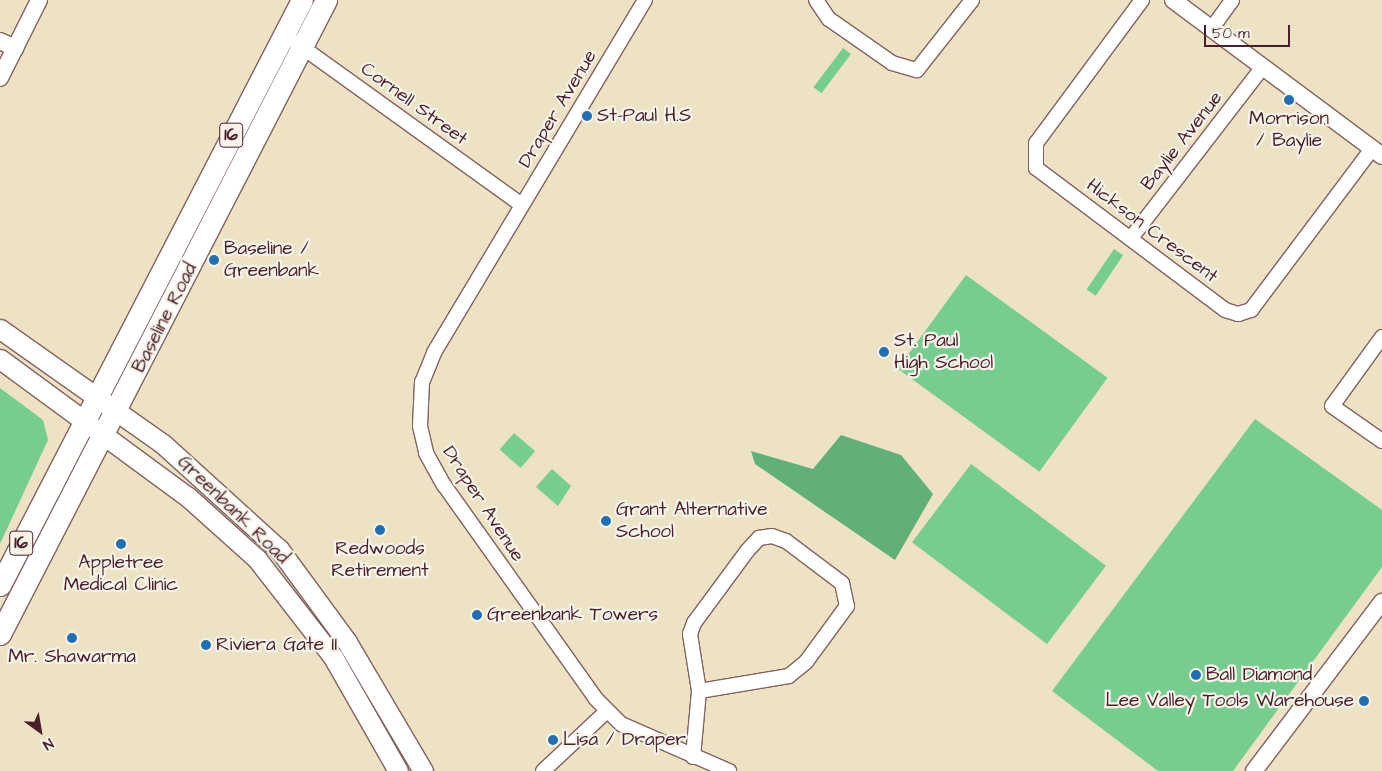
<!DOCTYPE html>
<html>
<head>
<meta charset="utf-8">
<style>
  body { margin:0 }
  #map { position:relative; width:1382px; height:771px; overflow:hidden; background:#ede2c3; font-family:"Architects Daughter",sans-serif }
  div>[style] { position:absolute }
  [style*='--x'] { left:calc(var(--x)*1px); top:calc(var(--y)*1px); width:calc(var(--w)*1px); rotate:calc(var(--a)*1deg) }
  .green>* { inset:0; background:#77cc90; transform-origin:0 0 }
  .forest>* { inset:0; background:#61b07a }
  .roads { filter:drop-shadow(1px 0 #836360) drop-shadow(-1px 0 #836360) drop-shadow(0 1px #836360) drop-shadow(0 -1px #836360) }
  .minor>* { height:14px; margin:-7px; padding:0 7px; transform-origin:7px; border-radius:7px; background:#fff }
  .tertiary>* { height:16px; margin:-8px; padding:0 8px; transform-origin:8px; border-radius:8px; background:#fff }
  .secondary>* { height:19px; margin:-9.5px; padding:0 9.5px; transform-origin:9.5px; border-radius:9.5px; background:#fff }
  .primary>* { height:21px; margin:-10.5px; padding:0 10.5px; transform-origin:10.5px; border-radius:10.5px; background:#fff }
  .dots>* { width:14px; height:14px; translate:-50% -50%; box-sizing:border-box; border:2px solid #f7f3e8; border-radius:50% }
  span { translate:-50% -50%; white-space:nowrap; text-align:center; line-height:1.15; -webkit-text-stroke:4.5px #f7f3e8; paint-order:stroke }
  .shield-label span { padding:1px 4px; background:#f7f3e8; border:1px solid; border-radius:4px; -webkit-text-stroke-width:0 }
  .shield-label { font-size:18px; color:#4a1f2b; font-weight:700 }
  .street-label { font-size:19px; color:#4a1f2b }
  .poi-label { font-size:19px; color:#4a1f2b }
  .left { translate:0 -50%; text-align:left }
  .right { translate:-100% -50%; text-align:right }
  .north { position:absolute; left:15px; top:706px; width:50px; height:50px; -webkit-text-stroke:4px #f7f3e8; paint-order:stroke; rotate:148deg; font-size:14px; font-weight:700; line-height:20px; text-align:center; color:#4a1f2b }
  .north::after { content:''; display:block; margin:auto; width:18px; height:22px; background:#4a1f2b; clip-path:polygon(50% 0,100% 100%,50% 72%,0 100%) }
  .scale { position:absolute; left:1204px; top:25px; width:86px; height:22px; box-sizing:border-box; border:2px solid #4a1f2b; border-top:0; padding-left:6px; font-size:15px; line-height:18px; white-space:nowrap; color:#4a1f2b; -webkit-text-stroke:4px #f7f3e8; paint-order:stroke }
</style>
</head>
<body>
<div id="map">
  <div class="green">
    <div style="left:843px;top:48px;width:10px;height:49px;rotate:37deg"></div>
    <div style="left:1114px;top:249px;width:11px;height:49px;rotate:34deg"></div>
    <div style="left:966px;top:275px;width:175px;height:116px;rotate:36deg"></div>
    <div style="clip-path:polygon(0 388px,43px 420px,48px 440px,0 544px)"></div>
    <div style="clip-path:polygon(1255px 419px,1382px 510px,1382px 567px,1233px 771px,1158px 771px,1052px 691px)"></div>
    <div style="left:514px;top:433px;width:28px;height:22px;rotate:41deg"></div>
    <div style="left:971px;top:464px;width:169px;height:98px;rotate:37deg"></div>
    <div style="clip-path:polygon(552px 469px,571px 486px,558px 506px,536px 487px)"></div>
  </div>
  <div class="forest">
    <div style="clip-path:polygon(841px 435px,901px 455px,933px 494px,895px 560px,755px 464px,751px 451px,813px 469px)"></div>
  </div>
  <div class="roads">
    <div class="minor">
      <div style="--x:645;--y:0;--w:411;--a:120.9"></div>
      <div style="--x:434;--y:353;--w:31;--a:112"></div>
      <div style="--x:422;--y:382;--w:44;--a:92.6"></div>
      <div style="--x:420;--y:426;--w:28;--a:77"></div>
      <div style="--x:426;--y:453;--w:37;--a:61"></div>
      <div style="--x:444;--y:485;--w:262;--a:54.6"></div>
      <div style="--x:596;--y:699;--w:35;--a:45"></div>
      <div style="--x:621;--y:724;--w:118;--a:23.5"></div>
      <div style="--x:816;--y:0;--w:23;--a:56"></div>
      <div style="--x:829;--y:19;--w:77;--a:34.9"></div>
      <div style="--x:892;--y:63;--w:26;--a:16"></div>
      <div style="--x:917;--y:70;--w:89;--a:-51.8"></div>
      <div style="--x:1142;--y:0;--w:178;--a:126.5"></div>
      <div style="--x:1036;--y:143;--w:25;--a:90"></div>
      <div style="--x:1036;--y:168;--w:236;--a:36.9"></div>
      <div style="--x:1225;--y:310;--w:14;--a:17"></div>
      <div style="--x:1238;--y:314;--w:14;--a:-17"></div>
      <div style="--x:1251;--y:310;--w:201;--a:-53.1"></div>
      <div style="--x:1212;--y:28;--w:34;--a:-54"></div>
      <div style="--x:295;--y:42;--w:279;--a:35.7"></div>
      <div style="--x:1131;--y:238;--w:215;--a:-52.4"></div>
      <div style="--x:1382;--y:337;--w:85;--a:125.9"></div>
      <div style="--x:1332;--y:406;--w:61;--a:35"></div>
      <div style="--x:772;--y:536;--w:15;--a:20"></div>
      <div style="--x:786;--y:541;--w:70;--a:36.9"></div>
      <div style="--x:842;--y:583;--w:24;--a:78"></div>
      <div style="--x:847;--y:606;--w:69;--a:126.2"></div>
      <div style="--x:806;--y:662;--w:22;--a:141"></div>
      <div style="--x:789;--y:676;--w:91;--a:170.5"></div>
      <div style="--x:699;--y:691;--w:58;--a:-99"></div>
      <div style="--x:690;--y:634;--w:12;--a:-70"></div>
      <div style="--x:694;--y:623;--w:89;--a:-53.6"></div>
      <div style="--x:747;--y:551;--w:18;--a:-47"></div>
      <div style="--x:759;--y:538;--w:13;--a:-9"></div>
      <div style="--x:693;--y:757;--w:66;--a:-84.8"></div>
      <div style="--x:543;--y:771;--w:88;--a:-43.2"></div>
    </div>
    <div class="tertiary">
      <div style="--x:1173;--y:0;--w:261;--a:36.7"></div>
      <div style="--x:0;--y:41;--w:17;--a:25"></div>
      <div style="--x:0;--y:78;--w:87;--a:-63.4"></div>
      <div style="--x:1254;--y:771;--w:212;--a:-52.9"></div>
    </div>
    <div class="secondary">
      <div style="--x:0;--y:329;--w:199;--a:35.2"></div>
      <div style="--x:163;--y:444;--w:156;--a:42.2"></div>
      <div style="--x:279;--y:549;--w:115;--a:53.8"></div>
      <div style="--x:347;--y:642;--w:150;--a:59.5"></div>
      <div style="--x:0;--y:359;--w:233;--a:36.3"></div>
      <div style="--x:188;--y:497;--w:93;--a:41.9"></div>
      <div style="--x:257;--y:559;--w:124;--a:52.2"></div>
      <div style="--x:333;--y:657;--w:131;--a:60.3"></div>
    </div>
    <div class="primary">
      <div style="--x:0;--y:585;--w:658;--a:-62.7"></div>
      <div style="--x:0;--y:634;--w:713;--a:-62.79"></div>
    </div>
  </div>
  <div class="dots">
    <div style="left:1289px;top:100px;background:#1f6fb2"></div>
    <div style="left:587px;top:116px;background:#1f6fb2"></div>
    <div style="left:214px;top:260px;background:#1f6fb2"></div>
    <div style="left:884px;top:352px;background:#1f6fb2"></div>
    <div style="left:606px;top:521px;background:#1f6fb2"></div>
    <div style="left:380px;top:530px;background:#1f6fb2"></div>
    <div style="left:121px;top:544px;background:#1f6fb2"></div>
    <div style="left:477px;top:615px;background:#1f6fb2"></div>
    <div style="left:72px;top:638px;background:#1f6fb2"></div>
    <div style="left:206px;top:645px;background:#1f6fb2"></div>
    <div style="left:1196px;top:675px;background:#1f6fb2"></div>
    <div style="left:1364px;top:701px;background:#1f6fb2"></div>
    <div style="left:553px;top:740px;background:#1f6fb2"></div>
  </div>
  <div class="shield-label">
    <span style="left:231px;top:135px">16</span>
    <span style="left:21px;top:543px">16</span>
  </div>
  <div class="street-label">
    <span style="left:414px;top:104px;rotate:36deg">Cornell Street</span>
    <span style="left:558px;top:109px;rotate:-59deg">Draper Avenue</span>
    <span style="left:1182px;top:141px;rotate:-52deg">Baylie Avenue</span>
    <span style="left:1152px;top:231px;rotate:37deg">Hickson Crescent</span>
    <span style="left:165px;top:318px;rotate:-63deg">Baseline Road</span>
    <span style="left:483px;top:504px;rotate:57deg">Draper Avenue</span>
    <span style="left:233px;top:510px;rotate:44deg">Greenbank Road</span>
  </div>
  <div class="poi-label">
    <span class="left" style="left:597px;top:116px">St-Paul H.S</span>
    <span style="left:1289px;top:130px">Morrison<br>/ Baylie</span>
    <span class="left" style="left:224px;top:260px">Baseline /<br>Greenbank</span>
    <span class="left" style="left:894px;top:352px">St. Paul<br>High School</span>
    <span class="left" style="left:616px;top:521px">Grant Alternative<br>School</span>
    <span style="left:380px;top:560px">Redwoods<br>Retirement</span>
    <span style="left:121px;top:574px">Appletree<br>Medical Clinic</span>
    <span class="left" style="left:487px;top:615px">Greenbank Towers</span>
    <span class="left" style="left:216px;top:645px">Riviera Gate II</span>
    <span style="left:72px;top:657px">Mr. Shawarma</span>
    <span class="left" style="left:1206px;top:675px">Ball Diamond</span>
    <span class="right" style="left:1354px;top:701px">Lee Valley Tools Warehouse</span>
    <span class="left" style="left:563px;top:740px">Lisa / Draper</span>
  </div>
  <div class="north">N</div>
  <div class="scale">50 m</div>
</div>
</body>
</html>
